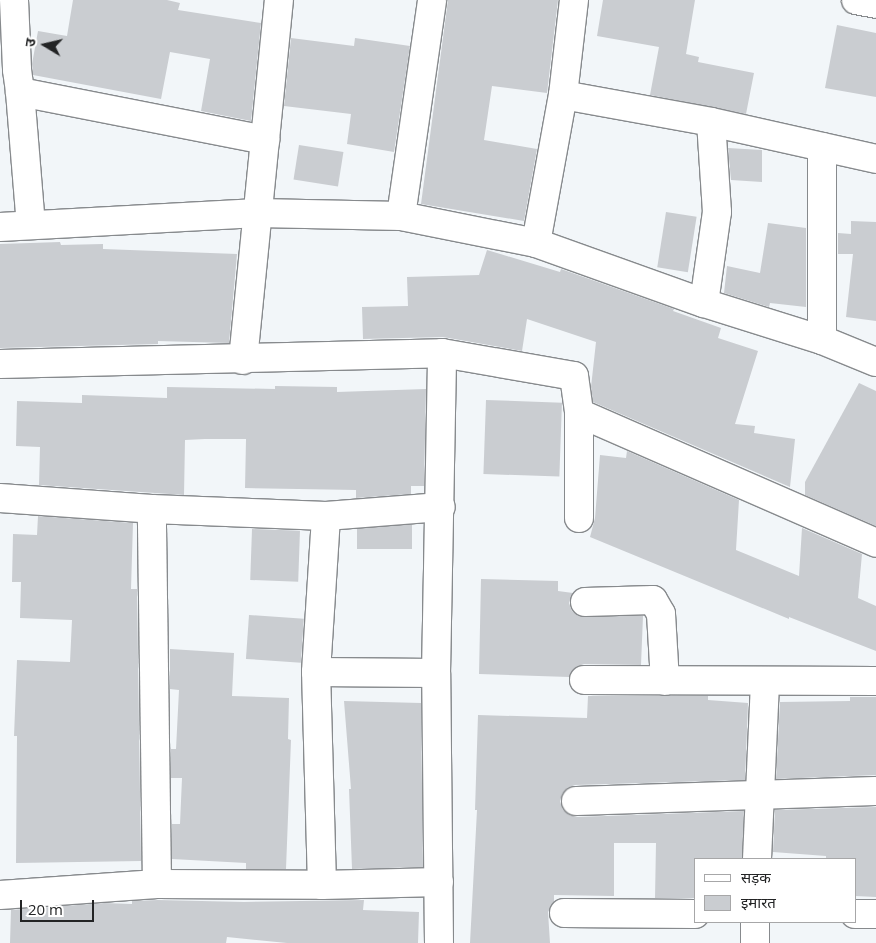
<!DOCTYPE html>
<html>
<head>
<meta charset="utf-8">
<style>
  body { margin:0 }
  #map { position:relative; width:876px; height:943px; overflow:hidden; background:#f2f6f9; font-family:"Open Sans","Noto Sans Devanagari",sans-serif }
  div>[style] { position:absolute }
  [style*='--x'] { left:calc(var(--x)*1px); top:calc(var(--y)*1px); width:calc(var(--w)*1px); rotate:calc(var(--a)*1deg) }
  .building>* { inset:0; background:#cacdd1; transform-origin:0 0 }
  .roads { filter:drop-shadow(1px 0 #878a8d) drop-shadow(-1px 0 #878a8d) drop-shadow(0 1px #878a8d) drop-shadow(0 -1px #878a8d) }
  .minor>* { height:28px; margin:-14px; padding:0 14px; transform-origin:14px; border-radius:14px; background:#fff }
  span { translate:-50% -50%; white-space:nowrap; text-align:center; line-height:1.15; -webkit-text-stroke:4px #fff; paint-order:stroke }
  .legend { position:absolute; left:694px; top:858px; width:162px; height:65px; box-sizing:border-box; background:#fff; border:1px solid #a7a7a8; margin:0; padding:6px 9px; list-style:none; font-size:15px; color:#232425 }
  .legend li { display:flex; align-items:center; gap:10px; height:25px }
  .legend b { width:25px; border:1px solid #a7a7a8 }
  .north { position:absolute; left:20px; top:20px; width:50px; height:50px; -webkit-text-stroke:4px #fff; paint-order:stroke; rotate:279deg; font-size:14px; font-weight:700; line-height:20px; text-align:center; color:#232425 }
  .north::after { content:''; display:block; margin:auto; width:18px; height:22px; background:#232425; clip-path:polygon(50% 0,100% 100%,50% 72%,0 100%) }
  .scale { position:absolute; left:20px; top:900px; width:74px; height:22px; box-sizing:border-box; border:2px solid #232425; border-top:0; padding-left:6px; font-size:15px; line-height:18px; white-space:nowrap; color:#232425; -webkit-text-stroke:4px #fff; paint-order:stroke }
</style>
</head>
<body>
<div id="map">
  <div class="building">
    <div style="clip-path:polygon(73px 0,167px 0,180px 3px,178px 10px,261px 23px,251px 121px,201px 111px,210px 59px,170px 52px,161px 99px,33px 75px,32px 64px,38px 31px,67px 36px)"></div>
    <div style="clip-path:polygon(448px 0,558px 0,547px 93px,492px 86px,484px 140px,537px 149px,524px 221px,421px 204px)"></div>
    <div style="clip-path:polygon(603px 0,695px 0,686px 54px,699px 57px,698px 62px,754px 73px,746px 114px,650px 95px,659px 47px,597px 36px)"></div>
    <div style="clip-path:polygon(837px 25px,876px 33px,876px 97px,825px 88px)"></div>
    <div style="clip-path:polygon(291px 38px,354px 46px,355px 38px,410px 46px,394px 152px,347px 144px,351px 114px,284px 106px)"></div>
    <div style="left:299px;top:145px;width:45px;height:35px;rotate:9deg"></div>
    <div style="clip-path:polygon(728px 148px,762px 150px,762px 182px,731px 180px)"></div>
    <div style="left:666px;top:212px;width:31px;height:56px;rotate:9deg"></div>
    <div style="clip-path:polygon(851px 221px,876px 222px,876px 321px,846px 317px,853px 254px,838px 254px,838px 233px,851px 234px)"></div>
    <div style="clip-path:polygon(768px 223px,806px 228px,806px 307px,770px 303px,769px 307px,724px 293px,727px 266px,760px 273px)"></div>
    <div style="clip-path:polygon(60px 242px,61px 245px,103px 244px,103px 249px,237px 254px,229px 343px,158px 341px,158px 344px,0 348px,0 244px)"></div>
    <div style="clip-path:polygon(487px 250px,560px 272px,561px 269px,674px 309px,673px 311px,721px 328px,718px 338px,758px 351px,735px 424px,755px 426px,754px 433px,795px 439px,790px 487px,593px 402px,591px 387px,596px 342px,527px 319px,522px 351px,443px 337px,363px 339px,362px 307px,408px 306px,407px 277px,479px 275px)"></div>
    <div style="clip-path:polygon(859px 383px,876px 391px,876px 526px,805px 495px,805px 482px)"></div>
    <div style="clip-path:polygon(275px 386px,337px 387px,337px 392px,426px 389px,424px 486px,411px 486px,411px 494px,356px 498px,356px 490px,245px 488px,246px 439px,205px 439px,185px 440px,184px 495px,39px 485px,40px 447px,16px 446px,17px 401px,82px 403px,82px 395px,167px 398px,167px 387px,275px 389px)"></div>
    <div style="left:486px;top:400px;width:76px;height:74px;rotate:2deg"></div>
    <div style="clip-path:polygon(627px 451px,739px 500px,736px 550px,799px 576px,802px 528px,862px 554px,858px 598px,876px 606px,876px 651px,789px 617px,789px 619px,590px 537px,595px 518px,600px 455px,626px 458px)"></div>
    <div style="clip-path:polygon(38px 516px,133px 523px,131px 589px,137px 589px,141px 861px,16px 863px,17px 736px,14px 736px,17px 660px,70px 662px,72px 620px,20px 618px,21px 582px,12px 582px,13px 534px,37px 535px)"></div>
    <div style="left:412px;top:525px;width:24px;height:55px;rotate:90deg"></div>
    <div style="left:252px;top:529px;width:48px;height:51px;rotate:2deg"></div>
    <div style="clip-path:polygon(481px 579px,558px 581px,558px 591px,573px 593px,569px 603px,572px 611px,578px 616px,643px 616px,641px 665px,584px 664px,576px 667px,569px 677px,479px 674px)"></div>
    <div style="left:249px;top:615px;width:55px;height:44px;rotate:4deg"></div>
    <div style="clip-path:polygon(170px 649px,234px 653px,232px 696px,289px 698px,288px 739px,291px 740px,286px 869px,246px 869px,246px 863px,172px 859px,172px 824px,180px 824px,182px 778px,171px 778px,171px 749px,176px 749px,179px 690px,170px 689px)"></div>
    <div style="clip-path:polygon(588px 696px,708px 696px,708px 700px,748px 703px,745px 780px,575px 785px,567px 788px,562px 794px,560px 801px,563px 810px,569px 815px,577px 817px,744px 811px,742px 859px,695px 859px,695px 898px,655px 898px,656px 843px,614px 843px,614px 896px,554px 895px,554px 902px,548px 912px,550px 943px,470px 943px,477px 810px,475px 810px,478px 715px,587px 718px)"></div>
    <div style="clip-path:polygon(850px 697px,876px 697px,876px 775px,776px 779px,780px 702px,850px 701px)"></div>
    <div style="clip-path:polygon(344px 701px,421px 703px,423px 867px,352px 869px,349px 789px,351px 789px)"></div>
    <div style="clip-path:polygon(876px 807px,876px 897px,855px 896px,855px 859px,826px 859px,826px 856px,773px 852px,775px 810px)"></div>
    <div style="clip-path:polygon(158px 900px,244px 902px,364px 900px,363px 910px,419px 912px,418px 943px,287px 943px,227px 937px,226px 943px,10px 943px,11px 910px,104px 903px,132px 904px,132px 901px)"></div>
  </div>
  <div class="roads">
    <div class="minor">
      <div style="--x:14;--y:0;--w:70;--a:87.5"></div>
      <div style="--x:17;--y:70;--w:22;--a:82"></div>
      <div style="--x:20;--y:92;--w:250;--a:11.1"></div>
      <div style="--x:856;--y:0;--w:20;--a:11"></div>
      <div style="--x:20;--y:92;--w:133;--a:85.3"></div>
      <div style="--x:563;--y:95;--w:150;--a:10.3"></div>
      <div style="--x:711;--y:122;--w:169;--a:12.6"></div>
      <div style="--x:822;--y:147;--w:193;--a:90"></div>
      <div style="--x:401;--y:216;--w:218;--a:-81.8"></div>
      <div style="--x:0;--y:227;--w:258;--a:-3.1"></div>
      <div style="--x:258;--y:213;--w:143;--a:1.2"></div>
      <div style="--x:401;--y:216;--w:138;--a:11.3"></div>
      <div style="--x:536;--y:243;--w:178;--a:19.7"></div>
      <div style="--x:704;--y:303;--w:124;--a:17.4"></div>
      <div style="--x:822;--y:340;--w:58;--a:22.2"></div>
      <div style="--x:536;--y:243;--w:150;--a:-79.7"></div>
      <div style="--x:563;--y:95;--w:96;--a:-83.4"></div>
      <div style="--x:704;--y:303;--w:92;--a:-81.9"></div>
      <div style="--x:717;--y:212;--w:90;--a:-93.8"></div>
      <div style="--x:243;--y:360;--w:362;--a:-84.3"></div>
      <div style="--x:0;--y:364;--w:442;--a:-1.4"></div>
      <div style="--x:442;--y:353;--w:134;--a:9.9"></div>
      <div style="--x:574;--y:376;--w:37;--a:82"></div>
      <div style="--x:579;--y:413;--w:324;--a:23.6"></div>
      <div style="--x:0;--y:498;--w:152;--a:4.1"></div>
      <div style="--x:152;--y:509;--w:174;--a:2.3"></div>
      <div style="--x:326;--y:516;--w:115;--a:-4.5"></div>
      <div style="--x:579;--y:518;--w:105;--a:-90"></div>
      <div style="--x:585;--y:602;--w:68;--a:-1.7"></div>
      <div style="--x:653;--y:600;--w:16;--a:60"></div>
      <div style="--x:661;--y:614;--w:67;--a:86.6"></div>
      <div style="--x:316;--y:672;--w:120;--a:0.5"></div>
      <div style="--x:584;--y:680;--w:292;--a:0.2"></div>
      <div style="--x:576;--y:801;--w:300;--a:-1.9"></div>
      <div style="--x:757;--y:859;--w:178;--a:-87.4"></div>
      <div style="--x:157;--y:884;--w:165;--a:0.3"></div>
      <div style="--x:322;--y:885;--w:117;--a:-1.5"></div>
      <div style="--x:322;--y:885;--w:213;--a:-91.6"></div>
      <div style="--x:316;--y:672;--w:156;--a:-86.3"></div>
      <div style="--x:0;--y:895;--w:157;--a:-4"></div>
      <div style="--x:157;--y:884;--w:375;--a:-90.8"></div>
      <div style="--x:564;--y:913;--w:131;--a:0.4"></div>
      <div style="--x:855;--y:914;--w:21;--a:0"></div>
      <div style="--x:439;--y:943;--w:270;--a:-90.6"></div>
      <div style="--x:436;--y:673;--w:320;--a:-88.9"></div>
      <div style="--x:755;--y:943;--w:21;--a:-90"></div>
    </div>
  </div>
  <ul class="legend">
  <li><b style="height:6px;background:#fff"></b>सड़क</li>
  <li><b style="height:14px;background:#cacdd1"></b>इमारत</li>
  </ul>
  <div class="north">उ</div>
  <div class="scale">20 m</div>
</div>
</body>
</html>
